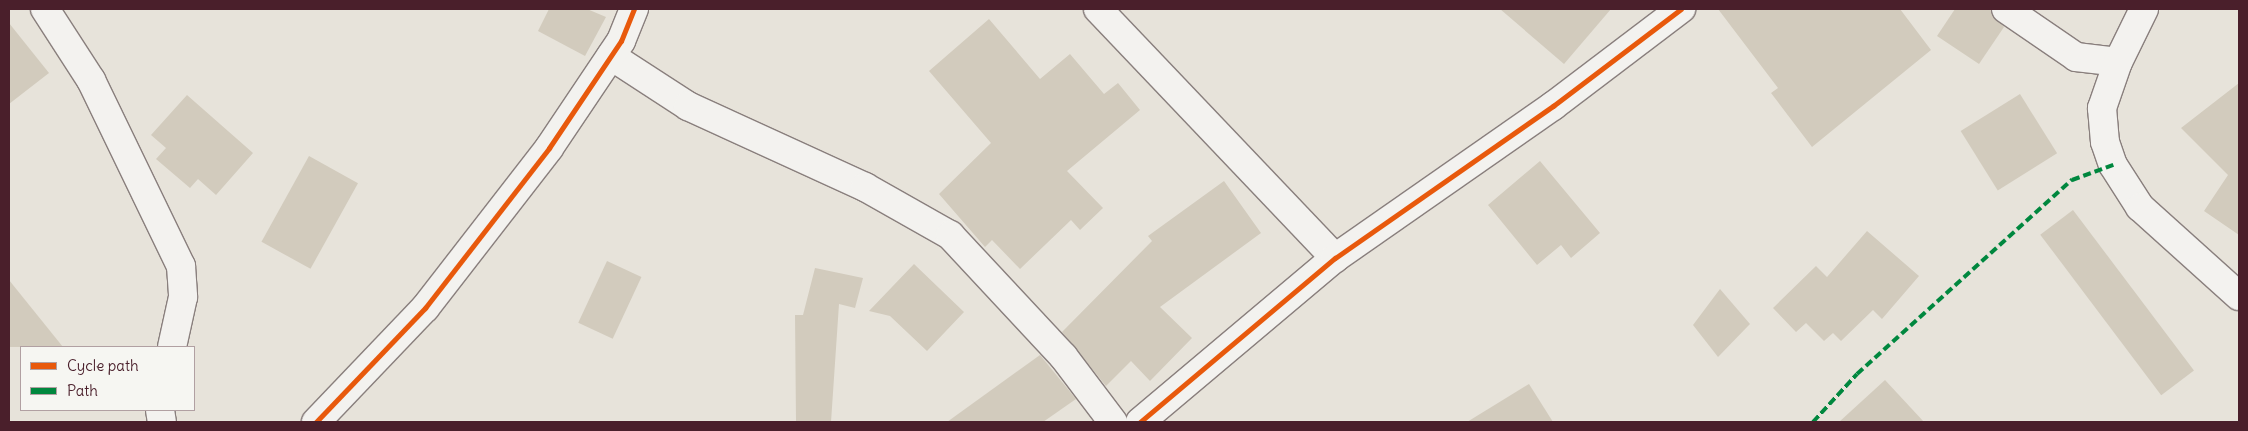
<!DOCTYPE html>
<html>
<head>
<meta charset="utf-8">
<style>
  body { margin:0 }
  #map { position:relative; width:2248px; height:431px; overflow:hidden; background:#e7e3da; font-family:Delius,sans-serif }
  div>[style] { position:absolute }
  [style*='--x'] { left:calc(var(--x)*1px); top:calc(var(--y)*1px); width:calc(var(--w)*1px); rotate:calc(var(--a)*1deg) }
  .building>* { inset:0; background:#d2cbbd; transform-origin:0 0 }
  .roads { filter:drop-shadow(1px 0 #897f7d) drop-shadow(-1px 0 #897f7d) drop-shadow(0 1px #897f7d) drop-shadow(0 -1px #897f7d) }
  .minor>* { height:28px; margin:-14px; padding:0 14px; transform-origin:14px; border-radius:14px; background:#f3f2ef }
  .quiet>* { height:4px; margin-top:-2px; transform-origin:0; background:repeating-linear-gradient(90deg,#00873e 0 8px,transparent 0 12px) }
  .cycleway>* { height:5px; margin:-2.5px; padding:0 2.5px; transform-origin:2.5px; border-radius:2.5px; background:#e8590c }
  span { translate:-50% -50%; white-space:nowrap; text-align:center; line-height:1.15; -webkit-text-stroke:5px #f6f6f2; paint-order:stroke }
  .frame { position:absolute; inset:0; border:10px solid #4a1f2b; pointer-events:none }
  .legend { position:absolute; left:20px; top:346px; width:175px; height:65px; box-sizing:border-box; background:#f6f6f2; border:1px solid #b1a0a2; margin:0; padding:6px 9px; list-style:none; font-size:15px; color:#4a1f2b }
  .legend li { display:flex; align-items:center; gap:10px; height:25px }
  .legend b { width:25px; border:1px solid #b1a0a2 }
</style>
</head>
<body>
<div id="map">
  <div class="building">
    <div style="clip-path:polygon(549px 9px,587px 9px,606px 17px,585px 56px,538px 31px)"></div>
    <div style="clip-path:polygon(1500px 9px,1611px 9px,1564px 64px)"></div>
    <div style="clip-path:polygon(1718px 9px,1900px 9px,1931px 50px,1812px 147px,1771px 93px,1778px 88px)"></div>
    <div style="clip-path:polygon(1955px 9px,1991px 9px,2004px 27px,1979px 64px,1937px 36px)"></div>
    <div style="clip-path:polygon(989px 19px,1040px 79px,1070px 54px,1104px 94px,1118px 83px,1140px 110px,1067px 171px,1103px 208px,1080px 230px,1071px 220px,1020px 269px,992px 240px,985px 247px,939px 194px,991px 143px,929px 71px)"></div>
    <div style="clip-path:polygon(9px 23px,49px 73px,9px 104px)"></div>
    <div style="clip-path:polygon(2239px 83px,2239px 235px,2204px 211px,2228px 175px,2181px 128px)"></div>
    <div style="left:2020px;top:94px;width:70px;height:70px;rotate:58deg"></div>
    <div style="clip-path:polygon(187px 95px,253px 153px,216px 195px,198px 179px,190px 188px,156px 159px,166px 148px,151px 135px)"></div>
    <div style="left:309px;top:156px;width:56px;height:98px;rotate:29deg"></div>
    <div style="clip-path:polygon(1540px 161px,1600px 233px,1571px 258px,1561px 245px,1537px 265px,1488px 205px)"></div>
    <div style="clip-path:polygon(1224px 181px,1261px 233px,1160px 307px,1192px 338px,1150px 381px,1131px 361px,1106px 386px,1062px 332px,1152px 241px,1148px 236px)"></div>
    <div style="left:2073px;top:210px;width:201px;height:41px;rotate:53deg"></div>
    <div style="clip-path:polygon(1867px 231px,1919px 276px,1882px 319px,1873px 310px,1841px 341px,1833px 333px,1824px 341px,1806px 323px,1796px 332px,1773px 308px,1816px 266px,1827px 277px)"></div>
    <div style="left:607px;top:261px;width:38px;height:68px;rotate:25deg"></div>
    <div style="clip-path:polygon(914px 264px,964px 312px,927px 351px,890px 316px,869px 311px)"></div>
    <div style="clip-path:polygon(815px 268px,863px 278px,855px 308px,839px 304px,831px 422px,796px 422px,795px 315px,803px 315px)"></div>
    <div style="clip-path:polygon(9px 280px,63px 347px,9px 347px)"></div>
    <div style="clip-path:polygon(1720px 289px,1750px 324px,1718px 357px,1693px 325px)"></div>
    <div style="clip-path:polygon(1040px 355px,1076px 399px,1043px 422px,947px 422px)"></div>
    <div style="clip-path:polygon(1885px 380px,1924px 422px,1839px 422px)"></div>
    <div style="clip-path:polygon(1529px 384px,1553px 422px,1467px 422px)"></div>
  </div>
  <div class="roads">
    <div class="minor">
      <div style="--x:45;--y:9;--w:85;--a:57.1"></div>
      <div style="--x:91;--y:80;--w:207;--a:64.2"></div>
      <div style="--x:181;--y:266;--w:31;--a:86"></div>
      <div style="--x:183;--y:297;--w:51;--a:102.4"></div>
      <div style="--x:1098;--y:9;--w:344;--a:46.4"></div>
      <div style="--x:2006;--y:9;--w:85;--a:34.4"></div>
      <div style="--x:2076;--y:57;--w:42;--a:6.8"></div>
      <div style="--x:2144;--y:9;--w:59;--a:116.1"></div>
      <div style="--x:2118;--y:62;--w:49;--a:109.2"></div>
      <div style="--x:2102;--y:108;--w:34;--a:85"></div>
      <div style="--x:2105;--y:142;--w:24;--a:71"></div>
      <div style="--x:2113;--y:165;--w:50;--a:57.3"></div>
      <div style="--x:2140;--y:207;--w:133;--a:42"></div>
      <div style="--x:611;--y:56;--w:92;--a:33"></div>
      <div style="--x:688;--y:106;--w:195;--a:24.6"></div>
      <div style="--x:865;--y:187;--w:98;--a:29.5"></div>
      <div style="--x:950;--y:235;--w:166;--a:47"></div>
      <div style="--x:1063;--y:356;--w:83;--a:52.9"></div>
      <div style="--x:160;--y:410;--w:12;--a:81"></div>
      <div style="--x:316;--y:422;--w:158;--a:-46.3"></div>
      <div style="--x:425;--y:308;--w:202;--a:-52.2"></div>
      <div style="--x:549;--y:148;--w:129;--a:-56.1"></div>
      <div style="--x:621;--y:41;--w:35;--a:-68"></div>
      <div style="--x:1140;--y:422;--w:255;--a:-40.1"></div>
      <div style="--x:1335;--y:258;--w:266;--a:-34.9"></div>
      <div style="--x:1553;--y:106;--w:161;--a:-37.2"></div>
    </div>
  </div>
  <div class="quiet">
    <div style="--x:1813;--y:422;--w:65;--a:-47.5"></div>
    <div style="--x:1857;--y:374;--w:290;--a:-42.1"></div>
    <div style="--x:2072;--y:180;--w:44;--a:-20.1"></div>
  </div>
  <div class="cycleway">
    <div style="--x:316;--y:422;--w:158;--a:-46.3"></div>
    <div style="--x:425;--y:308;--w:202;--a:-52.2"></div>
    <div style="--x:549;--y:148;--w:129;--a:-56.1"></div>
    <div style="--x:621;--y:41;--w:35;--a:-68"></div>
    <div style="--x:1140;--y:422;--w:255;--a:-40.1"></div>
    <div style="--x:1335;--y:258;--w:266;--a:-34.9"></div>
    <div style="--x:1553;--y:106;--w:161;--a:-37.2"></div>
  </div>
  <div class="frame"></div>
  <ul class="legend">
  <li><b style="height:6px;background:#e8590c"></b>Cycle path</li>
  <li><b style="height:6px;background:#00873e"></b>Path</li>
  </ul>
</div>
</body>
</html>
